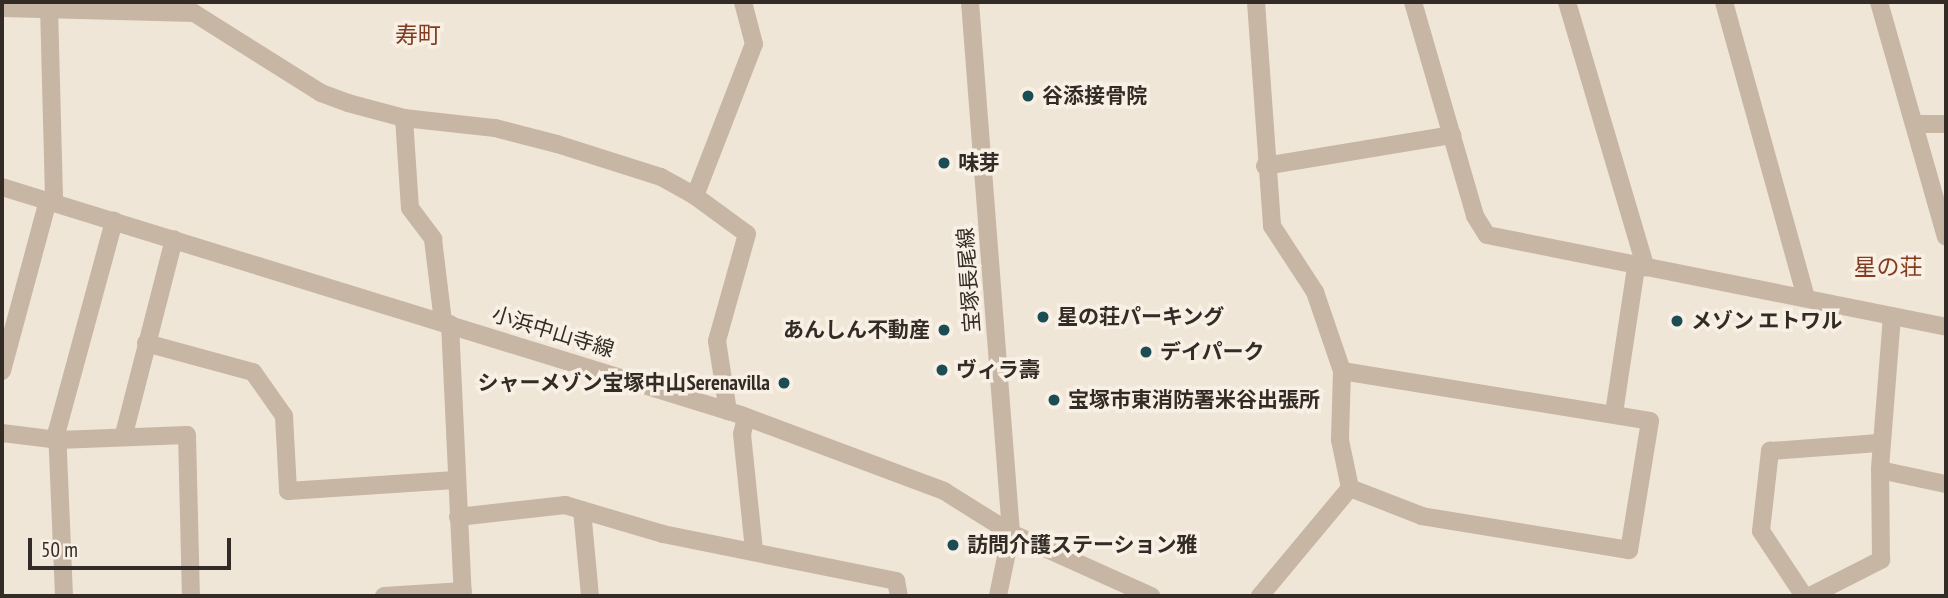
<!DOCTYPE html>
<html>
<head>
<meta charset="utf-8">
<style>
  body { margin:0 }
  #map { position:relative; width:1948px; height:598px; overflow:hidden; background:#f0e6d8; font-family:"PT Sans Narrow","Noto Sans JP",sans-serif }
  div>[style] { position:absolute }
  [style*='--x'] { left:calc(var(--x)*1px); top:calc(var(--y)*1px); width:calc(var(--w)*1px); rotate:calc(var(--a)*1deg) }
  .minor>* { height:18px; margin:-9px; padding:0 9px; transform-origin:9px; border-radius:9px; background:#c8b6a4 }
  .tertiary>* { height:18px; margin:-9px; padding:0 9px; transform-origin:9px; border-radius:9px; background:#c8b6a4 }
  .dots>* { width:19px; height:19px; translate:-50% -50%; box-sizing:border-box; border:4px solid #f8f0e4; border-radius:50% }
  span { translate:-50% -50%; white-space:nowrap; text-align:center; line-height:1.15; -webkit-text-stroke:7px #f8f0e4; paint-order:stroke }
  .poi-label { font-size:21px; color:#332b26; font-weight:700 }
  .left { translate:0 -50%; text-align:left }
  .right { translate:-100% -50%; text-align:right }
  .street-label { font-size:21px; color:#332b26 }
  .neighbourhood-label { font-size:23px; color:#813c21 }
  .frame { position:absolute; inset:0; border:4px solid #332b26; pointer-events:none }
  .scale { position:absolute; left:28px; top:538px; width:203px; height:32px; box-sizing:border-box; border:4px solid #332b26; border-top:0; padding-left:9px; font-size:21px; line-height:24px; white-space:nowrap; color:#332b26; -webkit-text-stroke:5px #f8f0e4; paint-order:stroke }
</style>
</head>
<body>
<div id="map">
  <div class="minor">
    <div style="--x:1256;--y:2;--w:225;--a:85.9"></div>
    <div style="--x:1272;--y:226;--w:79;--a:56.9"></div>
    <div style="--x:1315;--y:292;--w:83;--a:71.1"></div>
    <div style="--x:1342;--y:371;--w:69;--a:91.7"></div>
    <div style="--x:1340;--y:440;--w:49;--a:78.2"></div>
    <div style="--x:1350;--y:488;--w:141;--a:129.8"></div>
    <div style="--x:1413;--y:2;--w:223;--a:73.8"></div>
    <div style="--x:1475;--y:216;--w:22;--a:58"></div>
    <div style="--x:1487;--y:235;--w:468;--a:11.3"></div>
    <div style="--x:1567;--y:2;--w:277;--a:73.5"></div>
    <div style="--x:1724;--y:2;--w:306;--a:74.5"></div>
    <div style="--x:1879;--y:2;--w:244;--a:74.1"></div>
    <div style="--x:49;--y:6;--w:197;--a:88.5"></div>
    <div style="--x:2;--y:8;--w:192;--a:1.5"></div>
    <div style="--x:194;--y:13;--w:150;--a:32.2"></div>
    <div style="--x:321;--y:93;--w:29;--a:20"></div>
    <div style="--x:348;--y:103;--w:58;--a:15"></div>
    <div style="--x:404;--y:118;--w:92;--a:6.3"></div>
    <div style="--x:495;--y:128;--w:64;--a:14.5"></div>
    <div style="--x:557;--y:144;--w:109;--a:17.6"></div>
    <div style="--x:661;--y:177;--w:39;--a:29"></div>
    <div style="--x:695;--y:196;--w:64;--a:36.2"></div>
    <div style="--x:747;--y:234;--w:111;--a:105.7"></div>
    <div style="--x:717;--y:341;--w:71;--a:81.1"></div>
    <div style="--x:404;--y:118;--w:90;--a:86.2"></div>
    <div style="--x:410;--y:208;--w:39;--a:53"></div>
    <div style="--x:433;--y:239;--w:84;--a:83.1"></div>
    <div style="--x:1914;--y:124;--w:32;--a:0"></div>
    <div style="--x:1265;--y:166;--w:190;--a:-9.4"></div>
    <div style="--x:2;--y:187;--w:773;--a:17.15"></div>
    <div style="--x:741;--y:415;--w:217;--a:20.5"></div>
    <div style="--x:944;--y:491;--w:79;--a:32.1"></div>
    <div style="--x:1011;--y:533;--w:154;--a:24.2"></div>
    <div style="--x:695;--y:196;--w:163;--a:-68.8"></div>
    <div style="--x:754;--y:44;--w:43;--a:-104.7"></div>
    <div style="--x:1892;--y:316;--w:154;--a:94.5"></div>
    <div style="--x:1880;--y:470;--w:67;--a:12"></div>
    <div style="--x:450;--y:324;--w:272;--a:87.3"></div>
    <div style="--x:146;--y:343;--w:111;--a:15.2"></div>
    <div style="--x:253;--y:372;--w:54;--a:54.8"></div>
    <div style="--x:284;--y:416;--w:75;--a:86.9"></div>
    <div style="--x:288;--y:491;--w:167;--a:-3.8"></div>
    <div style="--x:2;--y:371;--w:176;--a:-74.9"></div>
    <div style="--x:1342;--y:371;--w:312;--a:9.2"></div>
    <div style="--x:1650;--y:421;--w:131;--a:99.2"></div>
    <div style="--x:1629;--y:550;--w:210;--a:-170.7"></div>
    <div style="--x:1422;--y:516;--w:77;--a:-158.7"></div>
    <div style="--x:1614;--y:413;--w:148;--a:-81.4"></div>
    <div style="--x:746;--y:417;--w:17;--a:103"></div>
    <div style="--x:742;--y:434;--w:118;--a:84.1"></div>
    <div style="--x:2;--y:433;--w:56;--a:7.1"></div>
    <div style="--x:58;--y:440;--w:129;--a:-2.2"></div>
    <div style="--x:187;--y:435;--w:161;--a:88.6"></div>
    <div style="--x:124;--y:434;--w:201;--a:-75.6"></div>
    <div style="--x:582;--y:510;--w:86;--a:84.7"></div>
    <div style="--x:458;--y:517;--w:108;--a:-6.4"></div>
    <div style="--x:565;--y:505;--w:102;--a:16.5"></div>
    <div style="--x:663;--y:534;--w:238;--a:11.4"></div>
    <div style="--x:896;--y:581;--w:15;--a:79"></div>
    <div style="--x:64;--y:596;--w:165;--a:-92.4"></div>
    <div style="--x:57;--y:431;--w:218;--a:-74.8"></div>
    <div style="--x:384;--y:596;--w:79;--a:-3.6"></div>
    <div style="--x:1804;--y:596;--w:78;--a:-123.5"></div>
    <div style="--x:1761;--y:531;--w:81;--a:-83.6"></div>
    <div style="--x:1770;--y:451;--w:109;--a:-4.2"></div>
    <div style="--x:1810;--y:596;--w:80;--a:-26.9"></div>
    <div style="--x:1881;--y:560;--w:90;--a:-90.6"></div>
  </div>
  <div class="tertiary">
    <div style="--x:970;--y:2;--w:533;--a:85.58"></div>
    <div style="--x:1011;--y:533;--w:64;--a:101.7"></div>
  </div>
  <div class="dots">
    <div style="left:1028px;top:96px;background:#1c4d54"></div>
    <div style="left:944px;top:163px;background:#1c4d54"></div>
    <div style="left:1043px;top:317px;background:#1c4d54"></div>
    <div style="left:1677px;top:321px;background:#1c4d54"></div>
    <div style="left:944px;top:330px;background:#1c4d54"></div>
    <div style="left:1146px;top:352px;background:#1c4d54"></div>
    <div style="left:942px;top:370px;background:#1c4d54"></div>
    <div style="left:784px;top:383px;background:#1c4d54"></div>
    <div style="left:1054px;top:400px;background:#1c4d54"></div>
    <div style="left:953px;top:545px;background:#1c4d54"></div>
  </div>
  <div class="poi-label">
    <span class="left" style="left:1042px;top:96px">谷添接骨院</span>
    <span class="left" style="left:958px;top:163px">味芽</span>
    <span class="left" style="left:1057px;top:317px">星の荘パーキング</span>
    <span class="left" style="left:1691px;top:321px">メゾン エトワル</span>
    <span class="right" style="left:930px;top:330px">あんしん不動産</span>
    <span class="left" style="left:1160px;top:352px">デイパーク</span>
    <span class="left" style="left:956px;top:370px">ヴィラ壽</span>
    <span class="right" style="left:770px;top:383px">シャーメゾン宝塚中山Serenavilla</span>
    <span class="left" style="left:1068px;top:400px">宝塚市東消防署米谷出張所</span>
    <span class="left" style="left:967px;top:545px">訪問介護ステーション雅</span>
  </div>
  <div class="street-label">
    <span style="left:969px;top:280px;rotate:-94deg">宝塚長尾線</span>
    <span style="left:553px;top:332px;rotate:17deg">小浜中山寺線</span>
  </div>
  <div class="neighbourhood-label">
    <span style="left:418px;top:35px">寿町</span>
    <span style="left:1888px;top:267px">星の荘</span>
  </div>
  <div class="frame"></div>
  <div class="scale">50 m</div>
</div>
</body>
</html>
